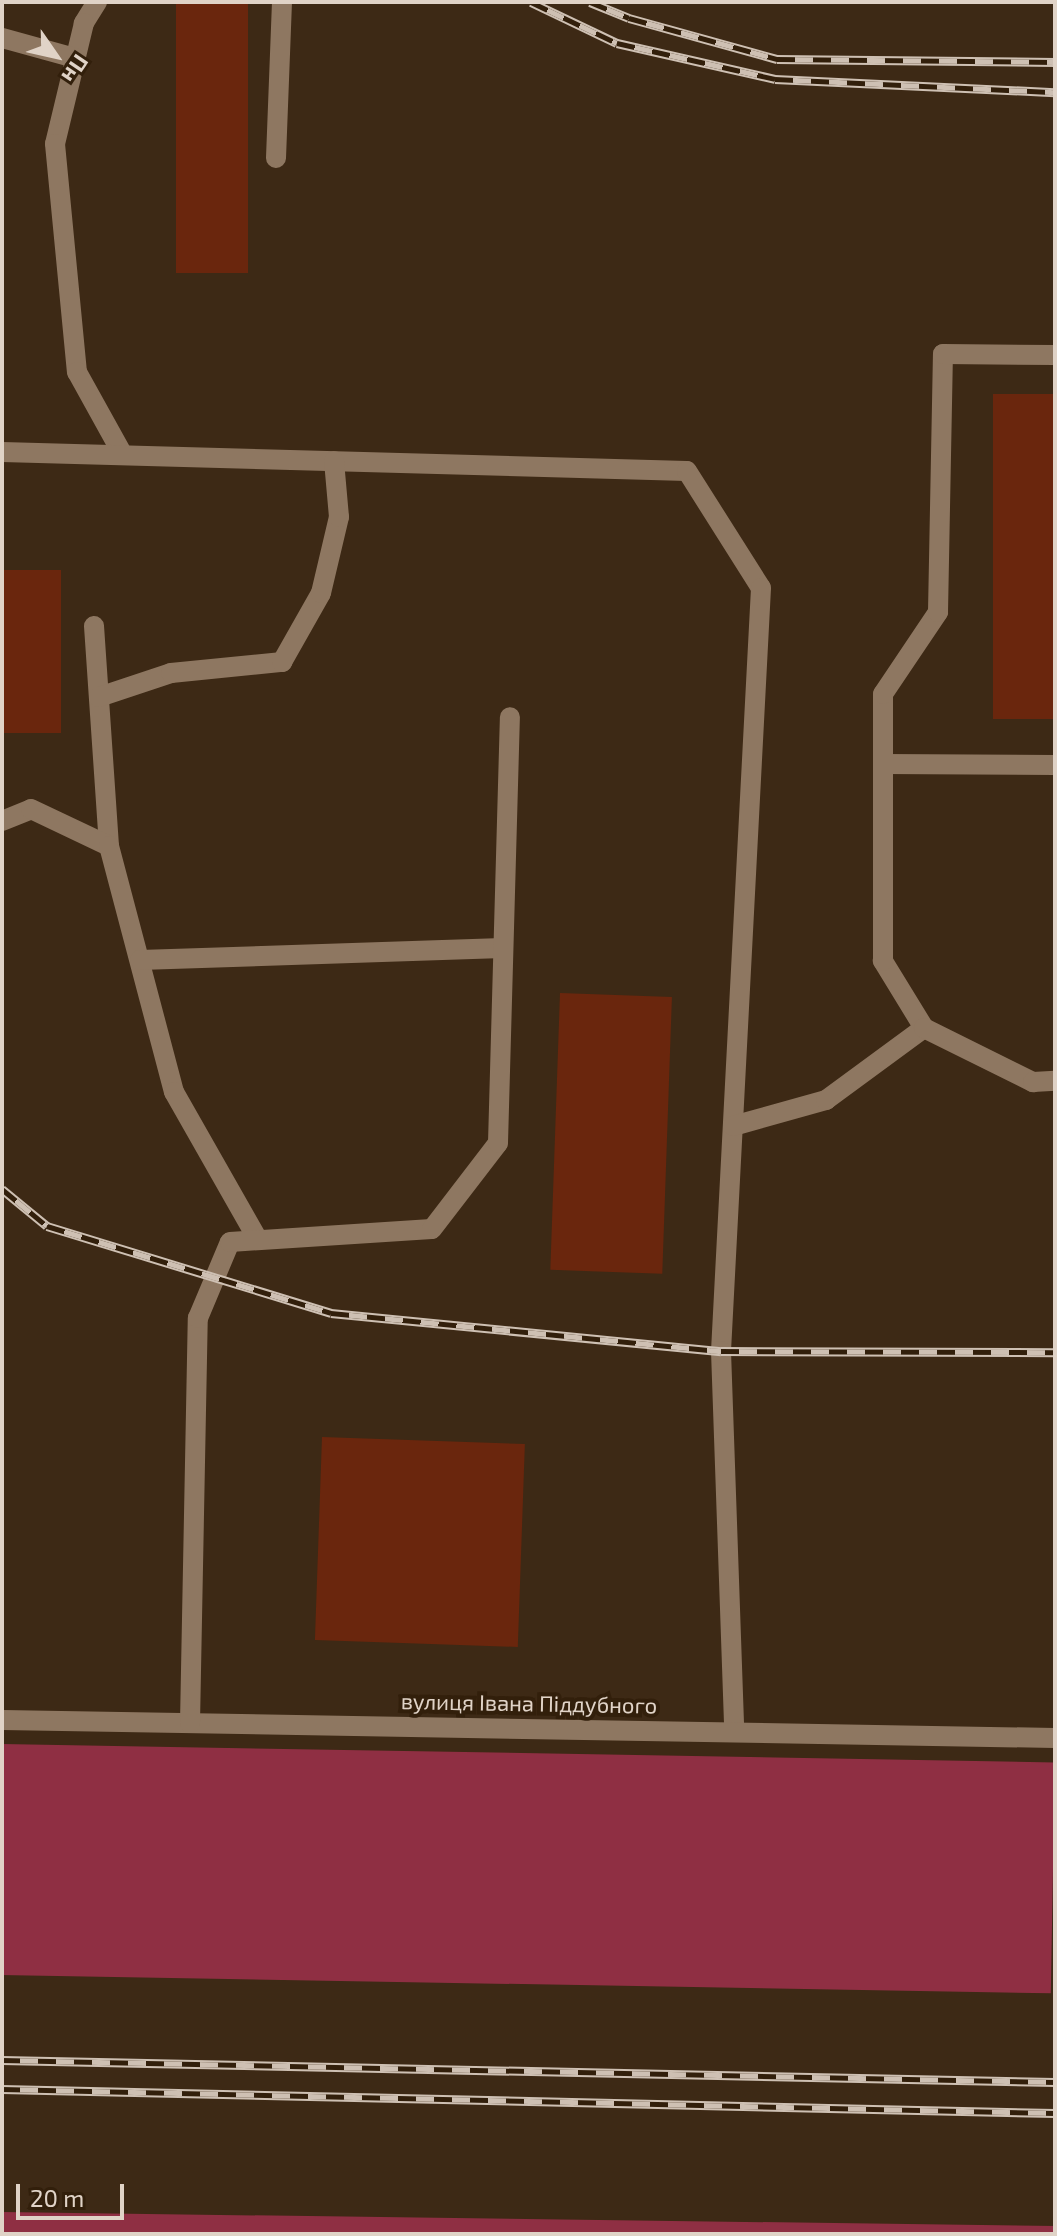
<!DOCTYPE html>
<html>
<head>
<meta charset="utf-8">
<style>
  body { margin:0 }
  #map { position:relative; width:1057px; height:2236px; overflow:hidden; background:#3d2915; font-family:"Exo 2",sans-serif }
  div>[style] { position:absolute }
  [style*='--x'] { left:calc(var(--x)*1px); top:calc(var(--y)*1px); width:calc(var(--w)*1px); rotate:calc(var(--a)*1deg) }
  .forest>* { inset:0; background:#8f2f43; transform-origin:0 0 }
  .building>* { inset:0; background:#6a260d; transform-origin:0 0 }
  .minor>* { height:20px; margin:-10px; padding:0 10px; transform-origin:10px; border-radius:10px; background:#8e7761 }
  .rail>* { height:9px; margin-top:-4.5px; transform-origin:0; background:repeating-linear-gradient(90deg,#321f0b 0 18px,#cec0b3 0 36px); box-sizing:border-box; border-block:2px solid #cec0b3 }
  span { translate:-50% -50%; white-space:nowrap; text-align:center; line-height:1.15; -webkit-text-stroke:8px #321f0b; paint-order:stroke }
  .street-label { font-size:22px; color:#e0d3c7 }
  .frame { position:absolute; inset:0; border:4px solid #e0d3c7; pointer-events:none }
  .north { position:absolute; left:16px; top:16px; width:80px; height:80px; -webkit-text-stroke:6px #321f0b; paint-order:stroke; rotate:124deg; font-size:22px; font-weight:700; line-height:32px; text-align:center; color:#e0d3c7 }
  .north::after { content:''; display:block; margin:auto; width:28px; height:36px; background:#e0d3c7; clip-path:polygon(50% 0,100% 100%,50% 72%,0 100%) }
  .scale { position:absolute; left:16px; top:2184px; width:108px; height:36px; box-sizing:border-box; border:4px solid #e0d3c7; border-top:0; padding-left:10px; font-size:24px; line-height:28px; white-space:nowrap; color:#e0d3c7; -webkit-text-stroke:6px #321f0b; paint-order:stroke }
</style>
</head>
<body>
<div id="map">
  <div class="forest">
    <div style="left:2px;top:1744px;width:1053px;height:231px;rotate:1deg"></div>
    <div style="clip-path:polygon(2px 2212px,1055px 2226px,1055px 2234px,2px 2234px)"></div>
  </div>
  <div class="building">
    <div style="left:176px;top:2px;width:72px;height:271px"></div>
    <div style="left:1055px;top:394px;width:325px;height:62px;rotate:90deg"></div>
    <div style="left:2px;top:570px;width:59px;height:163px"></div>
    <div style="left:560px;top:993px;width:112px;height:277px;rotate:2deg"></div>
    <div style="left:322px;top:1437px;width:203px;height:203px;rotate:2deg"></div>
  </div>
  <div class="minor">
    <div style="--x:97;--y:2;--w:25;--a:122"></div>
    <div style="--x:84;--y:23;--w:124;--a:103.5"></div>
    <div style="--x:55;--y:144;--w:229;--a:84.5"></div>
    <div style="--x:77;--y:372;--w:95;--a:61"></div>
    <div style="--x:2;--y:38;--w:76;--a:15.3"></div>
    <div style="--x:276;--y:158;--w:156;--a:-87.8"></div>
    <div style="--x:2;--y:452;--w:685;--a:1.59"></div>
    <div style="--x:687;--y:471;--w:138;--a:57.7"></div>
    <div style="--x:761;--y:588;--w:764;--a:93"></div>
    <div style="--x:721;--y:1351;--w:379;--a:88"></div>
    <div style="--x:94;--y:626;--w:221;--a:86.1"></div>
    <div style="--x:99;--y:697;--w:76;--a:-18.4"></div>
    <div style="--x:171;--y:673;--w:112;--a:-5.7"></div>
    <div style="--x:282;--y:662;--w:79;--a:-60.5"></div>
    <div style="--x:321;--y:593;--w:78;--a:-76.7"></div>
    <div style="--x:339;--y:517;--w:56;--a:-95.1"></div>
    <div style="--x:883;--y:764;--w:172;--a:0.3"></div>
    <div style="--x:2;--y:821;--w:31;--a:-22"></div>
    <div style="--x:31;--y:809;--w:86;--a:25.4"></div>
    <div style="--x:109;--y:846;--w:254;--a:75.2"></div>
    <div style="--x:174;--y:1092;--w:170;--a:60.4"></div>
    <div style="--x:140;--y:960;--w:363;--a:-1.9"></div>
    <div style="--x:924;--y:1028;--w:79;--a:-121.5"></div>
    <div style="--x:883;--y:961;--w:267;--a:-90"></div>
    <div style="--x:883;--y:694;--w:99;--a:-56.1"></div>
    <div style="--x:938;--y:612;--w:258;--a:-88.9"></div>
    <div style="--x:943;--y:354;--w:112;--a:0.5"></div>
    <div style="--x:733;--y:1126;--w:97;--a:-15.6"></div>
    <div style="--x:826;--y:1100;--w:122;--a:-36.3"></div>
    <div style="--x:924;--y:1028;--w:122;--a:26.4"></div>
    <div style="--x:1033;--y:1082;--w:22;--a:-3"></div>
    <div style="--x:2;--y:1720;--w:1053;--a:0.98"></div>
    <div style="--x:190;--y:1723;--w:405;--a:-88.9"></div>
    <div style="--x:198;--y:1318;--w:82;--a:-67.2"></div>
    <div style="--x:230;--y:1242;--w:202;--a:-3.7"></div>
    <div style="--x:432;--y:1229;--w:108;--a:-52.5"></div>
    <div style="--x:498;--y:1143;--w:426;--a:-88.4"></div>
  </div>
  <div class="rail">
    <div style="--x:531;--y:2;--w:95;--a:25.5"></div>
    <div style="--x:617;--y:43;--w:162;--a:12.8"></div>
    <div style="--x:775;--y:79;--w:280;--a:2.7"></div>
    <div style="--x:590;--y:2;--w:42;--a:22.3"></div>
    <div style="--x:629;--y:18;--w:154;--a:15.5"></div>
    <div style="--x:777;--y:59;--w:278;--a:0.6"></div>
    <div style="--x:2;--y:1189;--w:58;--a:39.4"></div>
    <div style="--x:47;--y:1226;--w:297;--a:17"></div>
    <div style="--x:331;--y:1313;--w:392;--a:5.6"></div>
    <div style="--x:721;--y:1351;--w:334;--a:0.2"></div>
    <div style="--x:2;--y:2060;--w:1053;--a:1.2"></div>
    <div style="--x:2;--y:2089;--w:1053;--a:1.31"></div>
  </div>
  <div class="street-label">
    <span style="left:529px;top:1703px;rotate:1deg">вулиця Івана Піддубного</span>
  </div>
  <div class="frame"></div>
  <div class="north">Пн</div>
  <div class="scale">20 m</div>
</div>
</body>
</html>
